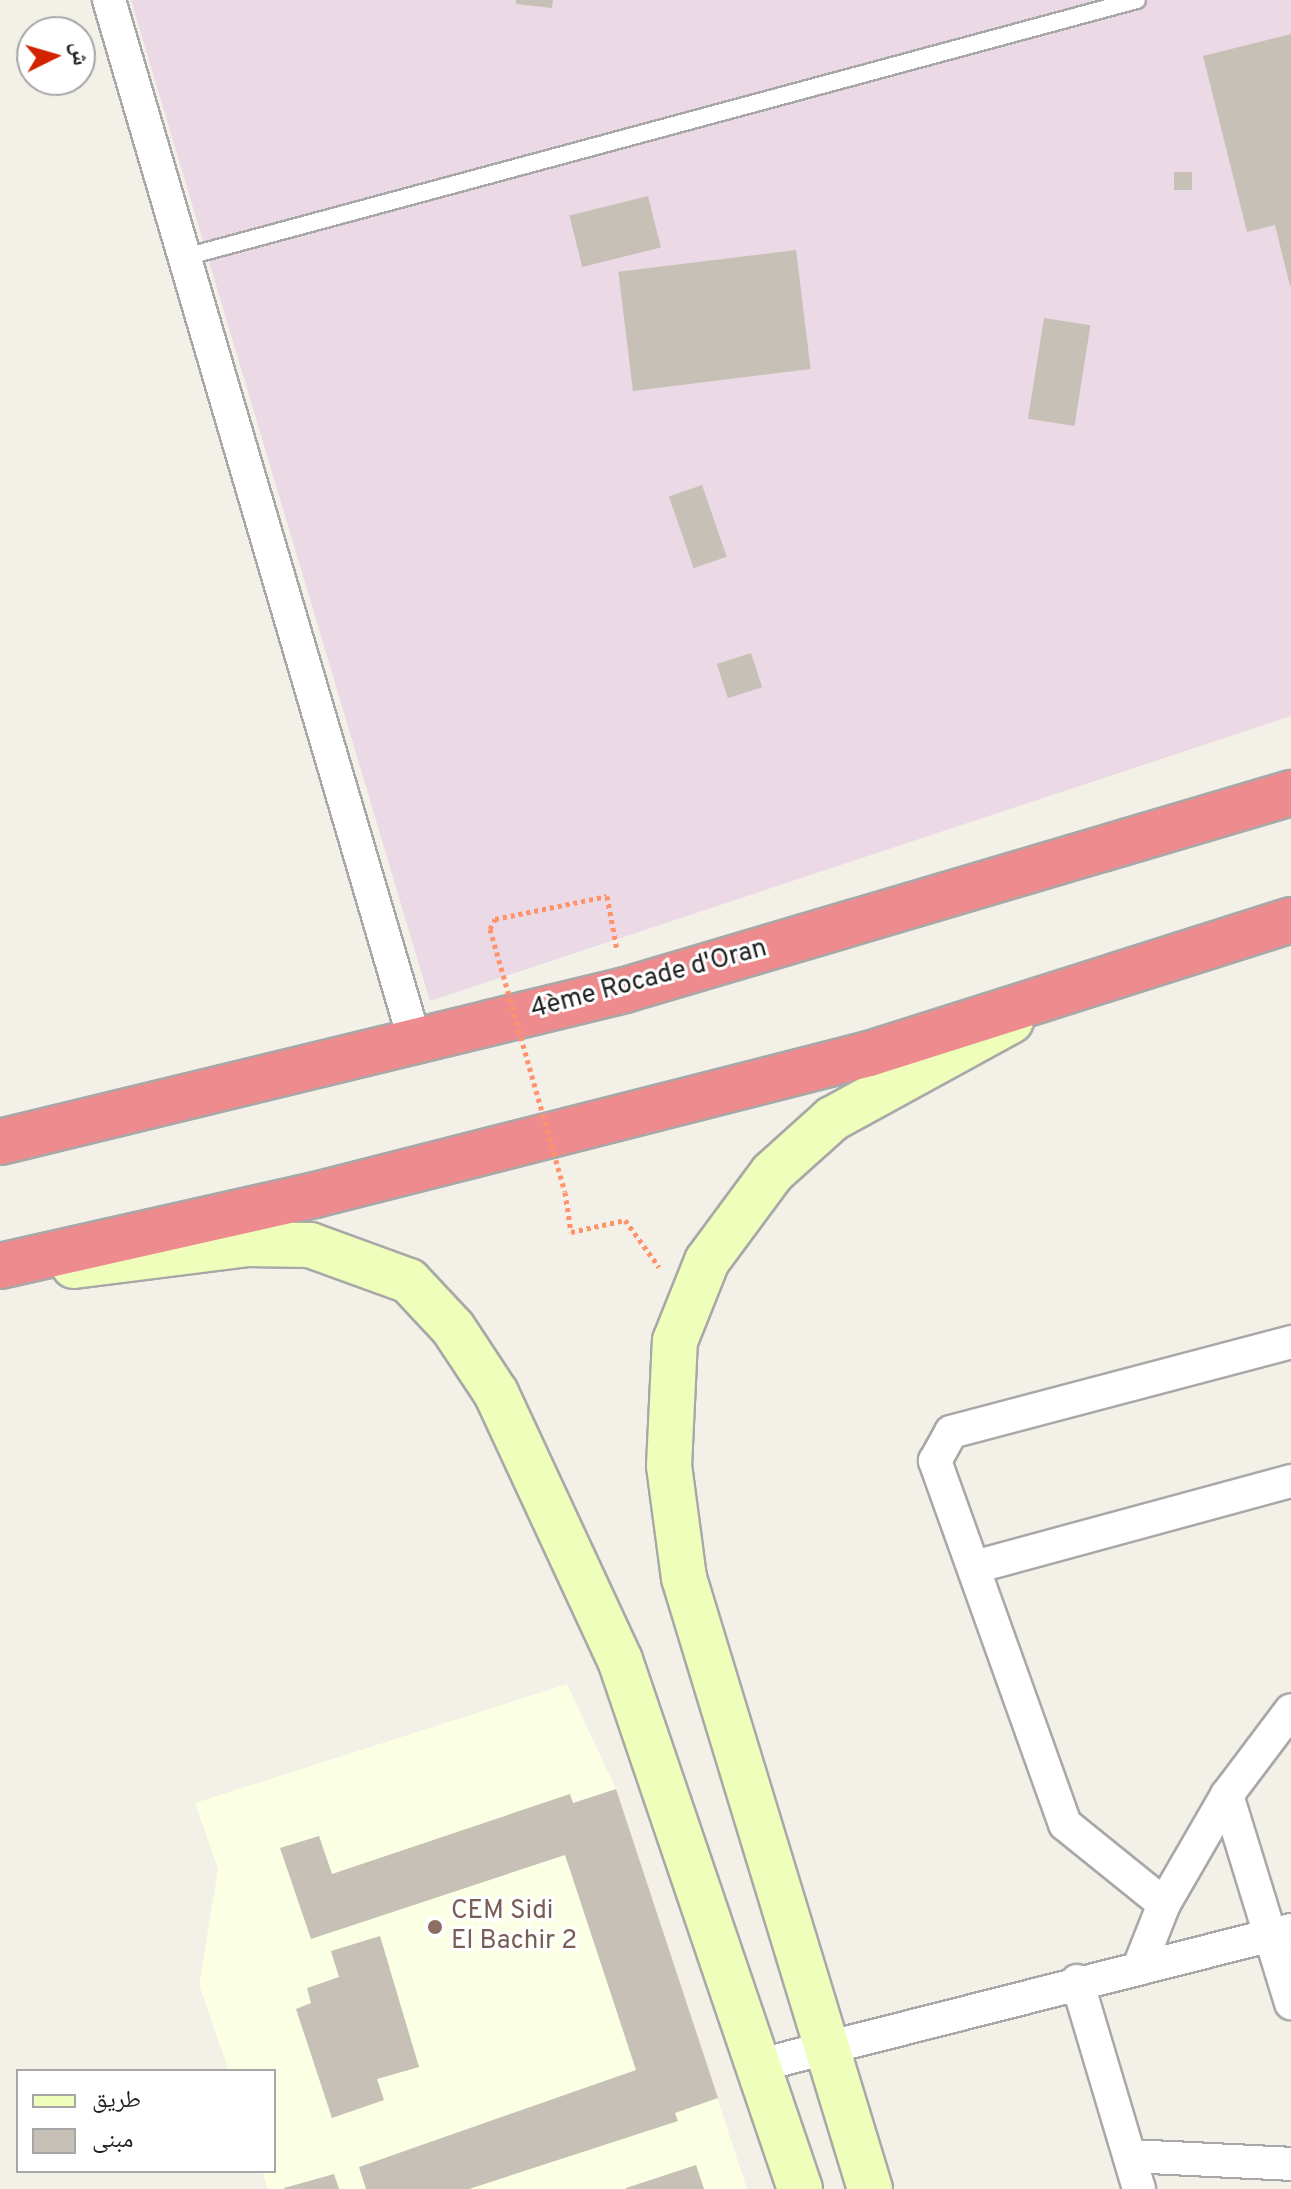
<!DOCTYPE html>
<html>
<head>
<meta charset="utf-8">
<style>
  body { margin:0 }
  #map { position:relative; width:1291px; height:2189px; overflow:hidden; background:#f2f0e7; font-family:Overpass,"Noto Naskh Arabic",sans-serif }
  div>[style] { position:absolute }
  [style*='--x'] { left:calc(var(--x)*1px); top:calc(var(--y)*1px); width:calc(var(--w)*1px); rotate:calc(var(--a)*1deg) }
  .industrial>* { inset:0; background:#ebd9e5 }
  .education>* { inset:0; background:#fbffe3 }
  .building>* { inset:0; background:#c7c0b6; transform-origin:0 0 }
  .path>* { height:5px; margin-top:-2.5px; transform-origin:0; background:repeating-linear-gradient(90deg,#ff926b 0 4px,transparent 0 8px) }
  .roads { filter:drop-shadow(2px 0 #a8a8a8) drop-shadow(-2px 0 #a8a8a8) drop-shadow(0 2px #a8a8a8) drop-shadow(0 -2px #a8a8a8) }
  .lane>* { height:16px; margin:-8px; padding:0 8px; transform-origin:8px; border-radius:8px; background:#fff }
  .street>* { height:32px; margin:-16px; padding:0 16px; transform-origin:16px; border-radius:16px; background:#fff }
  .secondary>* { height:44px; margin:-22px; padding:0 22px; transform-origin:22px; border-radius:22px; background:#effeba }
  .highway>* { height:44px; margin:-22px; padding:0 22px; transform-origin:22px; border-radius:22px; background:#ed8b8e }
  .path-bridge>* { height:5px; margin-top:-2.5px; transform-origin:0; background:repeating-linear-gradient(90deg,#ff926b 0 4px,transparent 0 8px) }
  .dots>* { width:22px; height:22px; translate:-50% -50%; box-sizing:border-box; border:4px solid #fff; border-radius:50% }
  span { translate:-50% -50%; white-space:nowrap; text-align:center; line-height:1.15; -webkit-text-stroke:6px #fff; paint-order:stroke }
  .street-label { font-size:26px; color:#212121 }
  .education-label { font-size:26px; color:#785e54 }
  .left { translate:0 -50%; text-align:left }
  .legend { position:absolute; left:16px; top:2069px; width:260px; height:104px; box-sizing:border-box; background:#fff; border:2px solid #a6a6a6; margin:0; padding:10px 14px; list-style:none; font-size:24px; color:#212121 }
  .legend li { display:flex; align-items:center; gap:16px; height:40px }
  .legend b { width:40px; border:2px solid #a6a6a6 }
  .north { position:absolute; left:16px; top:16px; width:80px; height:80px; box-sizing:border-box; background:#fff; border:2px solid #a6a6a6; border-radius:50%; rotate:85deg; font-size:22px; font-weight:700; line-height:32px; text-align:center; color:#212121 }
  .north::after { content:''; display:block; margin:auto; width:28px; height:36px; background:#d22200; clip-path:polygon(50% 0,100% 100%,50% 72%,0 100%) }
</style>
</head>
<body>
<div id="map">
  <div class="industrial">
    <div style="clip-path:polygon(131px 0,1291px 0,1291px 716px,430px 1001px)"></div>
  </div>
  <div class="education">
    <div style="clip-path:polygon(567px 1684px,616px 1789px,747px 2189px,268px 2189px,262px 2171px,274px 2171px,274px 2071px,229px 2071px,199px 1985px,218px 1869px,195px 1803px)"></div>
  </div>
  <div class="building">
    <div style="clip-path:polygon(516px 0,553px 0,552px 8px,516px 4px)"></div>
    <div style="clip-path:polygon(1291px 34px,1291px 286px,1290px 286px,1275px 225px,1247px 232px,1203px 56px)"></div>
    <div style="left:1174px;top:172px;width:18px;height:18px"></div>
    <div style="left:648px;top:196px;width:53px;height:81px;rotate:76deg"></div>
    <div style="left:796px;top:250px;width:120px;height:179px;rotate:83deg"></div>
    <div style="left:1044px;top:318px;width:47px;height:102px;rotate:9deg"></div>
    <div style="left:702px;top:485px;width:76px;height:35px;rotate:71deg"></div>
    <div style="left:751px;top:653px;width:36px;height:36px;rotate:72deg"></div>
    <div style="clip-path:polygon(616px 1789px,718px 2098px,675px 2113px,678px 2121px,469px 2189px,366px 2189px,359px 2167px,636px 2070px,565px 1855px,311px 1939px,280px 1848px,319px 1836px,332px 1874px,570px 1794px,573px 1803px)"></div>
    <div style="clip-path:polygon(380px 1936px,419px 2067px,377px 2079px,384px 2100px,332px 2118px,296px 2009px,311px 2003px,307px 1988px,339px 1977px,331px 1951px)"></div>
    <div style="clip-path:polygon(696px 2165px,704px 2189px,626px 2189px,626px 2188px)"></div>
    <div style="clip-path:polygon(334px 2174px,339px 2189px,284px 2189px,284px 2188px)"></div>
  </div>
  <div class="path">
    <div style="--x:490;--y:929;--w:11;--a:-63"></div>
    <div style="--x:495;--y:919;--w:114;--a:-11.6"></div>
    <div style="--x:607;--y:896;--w:55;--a:79.5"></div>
    <div style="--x:565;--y:1192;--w:40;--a:81.5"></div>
    <div style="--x:571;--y:1232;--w:55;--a:-12.5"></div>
    <div style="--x:625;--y:1220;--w:58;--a:54.1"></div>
  </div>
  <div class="roads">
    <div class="lane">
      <div style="--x:185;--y:257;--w:986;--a:-15.11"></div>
    </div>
    <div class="street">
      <div style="--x:109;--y:0;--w:1082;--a:73.63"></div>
      <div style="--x:978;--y:1566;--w:324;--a:-15.2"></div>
      <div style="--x:1227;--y:1795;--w:218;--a:72.9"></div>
      <div style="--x:1164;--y:1904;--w:127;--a:-141.1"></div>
      <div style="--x:1065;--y:1824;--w:386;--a:-109.7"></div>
      <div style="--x:935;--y:1461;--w:33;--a:-61"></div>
      <div style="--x:951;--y:1432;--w:352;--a:-14.8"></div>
      <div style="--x:1139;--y:1967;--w:68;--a:-68.4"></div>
      <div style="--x:1164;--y:1904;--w:126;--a:-60"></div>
      <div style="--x:1227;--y:1795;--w:106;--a:-53"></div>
      <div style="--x:1077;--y:1981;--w:217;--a:73.4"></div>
      <div style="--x:760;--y:2065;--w:548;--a:-14.26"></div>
      <div style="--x:1130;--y:2156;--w:161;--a:2.8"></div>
    </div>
    <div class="secondary">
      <div style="--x:74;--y:1266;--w:174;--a:-7.2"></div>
      <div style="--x:247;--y:1244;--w:63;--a:0.9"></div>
      <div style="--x:310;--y:1245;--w:105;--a:20"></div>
      <div style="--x:409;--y:1281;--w:64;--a:46.9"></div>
      <div style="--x:453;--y:1328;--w:78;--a:56.5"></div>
      <div style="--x:496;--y:1393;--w:294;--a:65.1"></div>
      <div style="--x:620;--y:1660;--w:559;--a:71.21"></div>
      <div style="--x:870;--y:2189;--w:639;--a:-106.93"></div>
      <div style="--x:684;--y:1578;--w:113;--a:-97.6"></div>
      <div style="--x:669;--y:1466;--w:125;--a:-87.3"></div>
      <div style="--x:675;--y:1341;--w:86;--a:-68.2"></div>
      <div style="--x:707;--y:1261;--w:109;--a:-53.5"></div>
      <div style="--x:772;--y:1173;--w:81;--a:-42"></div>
      <div style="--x:832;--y:1119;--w:204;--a:-28.7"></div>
    </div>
    <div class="highway">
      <div style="--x:0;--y:1142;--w:643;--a:-13.67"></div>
      <div style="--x:625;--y:990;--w:695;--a:-16.48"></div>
      <div style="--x:0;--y:1266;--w:323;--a:-12.7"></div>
      <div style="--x:315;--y:1195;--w:572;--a:-14.28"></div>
      <div style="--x:869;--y:1054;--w:443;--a:-17.6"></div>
    </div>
  </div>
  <div class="path-bridge">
    <div style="--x:490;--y:929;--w:273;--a:74.1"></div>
  </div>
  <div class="dots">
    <div style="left:435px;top:1927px;background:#8d6e63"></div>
  </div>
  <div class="street-label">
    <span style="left:649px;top:980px;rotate:-15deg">4ème Rocade d'Oran</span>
  </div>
  <div class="education-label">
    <span class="left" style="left:451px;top:1927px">CEM Sidi<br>El Bachir 2</span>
  </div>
  <ul class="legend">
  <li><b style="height:10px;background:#effeba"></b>طريق</li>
  <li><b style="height:22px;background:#c7c0b6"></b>مبنى</li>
  </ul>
  <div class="north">ش</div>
</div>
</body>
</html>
